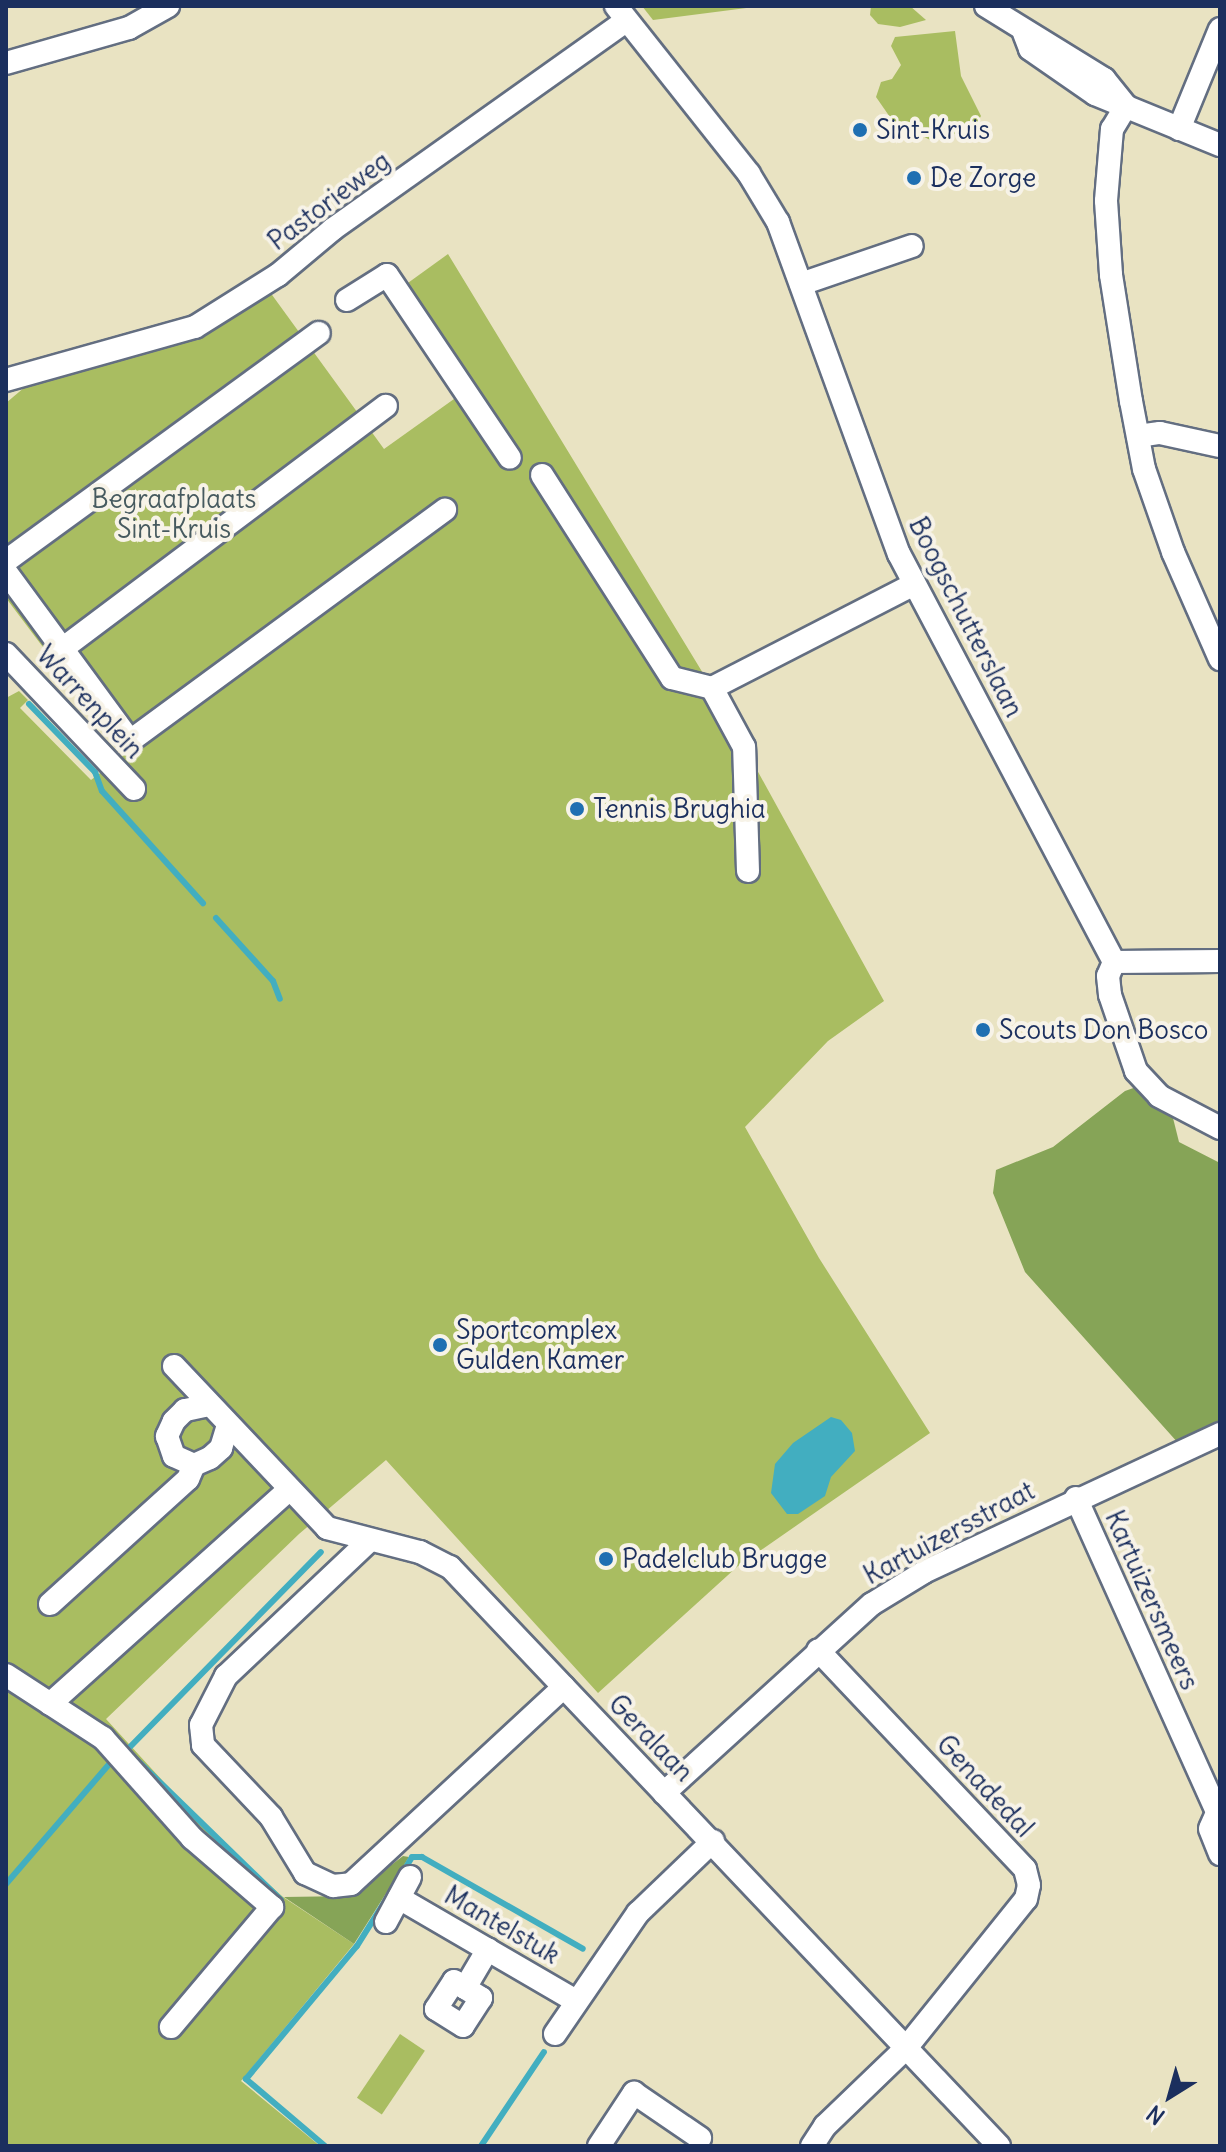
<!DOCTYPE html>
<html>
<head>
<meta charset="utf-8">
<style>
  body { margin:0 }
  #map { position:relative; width:1226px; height:2152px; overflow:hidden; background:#e9e3c2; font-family:Delius,sans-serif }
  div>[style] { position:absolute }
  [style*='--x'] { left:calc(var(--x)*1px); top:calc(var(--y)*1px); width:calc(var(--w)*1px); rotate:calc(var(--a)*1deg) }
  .green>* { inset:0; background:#a9bd61; transform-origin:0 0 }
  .forest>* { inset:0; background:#86a457 }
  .water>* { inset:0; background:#42aec0 }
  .stream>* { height:6px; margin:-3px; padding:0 3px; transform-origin:3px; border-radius:3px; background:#42aec0 }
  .roads { filter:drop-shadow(2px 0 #636e81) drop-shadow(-2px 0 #636e81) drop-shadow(0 2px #636e81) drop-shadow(0 -2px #636e81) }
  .minor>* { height:22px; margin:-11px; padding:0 11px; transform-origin:11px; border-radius:11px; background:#fff }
  .dots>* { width:22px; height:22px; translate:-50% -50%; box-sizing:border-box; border:4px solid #f7f3e8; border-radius:50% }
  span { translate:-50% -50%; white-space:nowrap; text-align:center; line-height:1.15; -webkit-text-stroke:8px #f7f3e8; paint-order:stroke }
  .poi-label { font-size:26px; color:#1b2f5e }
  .left { translate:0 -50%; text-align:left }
  .street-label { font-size:26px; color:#1b2f5e }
  .park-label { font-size:26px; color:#465a5f }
  .frame { position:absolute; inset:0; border:8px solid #1b2f5e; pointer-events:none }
  .north { position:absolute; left:1130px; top:2056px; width:80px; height:80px; -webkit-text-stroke:6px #f7f3e8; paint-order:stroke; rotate:217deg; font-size:22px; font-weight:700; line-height:32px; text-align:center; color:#1b2f5e }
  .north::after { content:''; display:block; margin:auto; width:28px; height:36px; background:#1b2f5e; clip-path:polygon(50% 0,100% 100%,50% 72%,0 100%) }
</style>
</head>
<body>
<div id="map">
  <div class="green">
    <div style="clip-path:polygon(642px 6px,762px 6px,653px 20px)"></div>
    <div style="clip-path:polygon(871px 6px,910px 6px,926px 20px,900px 27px,878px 24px,870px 15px)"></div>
    <div style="clip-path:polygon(955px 31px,961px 76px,981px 116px,974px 128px,932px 141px,892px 120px,876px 97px,881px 82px,892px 79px,901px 65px,891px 46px,895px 37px)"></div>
    <div style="clip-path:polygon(448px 254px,712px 688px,884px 1001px,828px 1041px,745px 1127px,819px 1258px,930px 1433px,738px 1566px,598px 1693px,386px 1460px,299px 1534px,106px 1719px,205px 1827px,283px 1897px,354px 1944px,241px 2081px,320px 2146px,6px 2146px,6px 698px,19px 691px,28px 700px,20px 708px,91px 780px,124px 755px,6px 598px,6px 403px,32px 381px,267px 288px,384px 449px,461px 394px,394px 293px)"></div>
    <div style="left:400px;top:2034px;width:30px;height:77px;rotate:34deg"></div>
  </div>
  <div class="forest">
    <div style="clip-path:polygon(1139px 1086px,1172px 1114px,1179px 1142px,1220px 1163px,1220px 1425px,1179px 1444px,1025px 1272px,993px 1193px,996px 1170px,1053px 1147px,1125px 1091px)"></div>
    <div style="clip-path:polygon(403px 1856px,409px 1857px,354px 1944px,284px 1897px,351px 1896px)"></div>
  </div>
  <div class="water">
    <div style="clip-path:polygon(831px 1417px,841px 1420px,852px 1433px,855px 1451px,831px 1477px,825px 1496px,798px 1514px,787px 1514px,771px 1493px,775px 1464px,793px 1443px)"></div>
  </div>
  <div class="stream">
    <div style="--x:29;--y:704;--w:95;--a:45.9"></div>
    <div style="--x:95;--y:772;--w:20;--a:70"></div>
    <div style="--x:102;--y:791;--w:151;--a:48"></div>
    <div style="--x:216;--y:918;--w:85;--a:47.9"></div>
    <div style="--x:273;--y:981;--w:19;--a:69"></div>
    <div style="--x:403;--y:1872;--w:17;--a:-59"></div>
    <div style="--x:412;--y:1857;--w:10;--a:0"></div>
    <div style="--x:422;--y:1857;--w:185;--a:29.7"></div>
    <div style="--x:6;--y:1884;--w:161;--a:-49.3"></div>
    <div style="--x:281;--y:1900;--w:215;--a:-135.8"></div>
    <div style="--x:127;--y:1750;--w:277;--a:-45.6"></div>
    <div style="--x:325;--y:2146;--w:104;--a:-139.7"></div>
    <div style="--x:246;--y:2079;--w:173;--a:-50.2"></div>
    <div style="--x:357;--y:1946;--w:57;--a:-58"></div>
    <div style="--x:481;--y:2146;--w:113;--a:-56.2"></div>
  </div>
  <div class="roads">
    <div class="minor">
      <div style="--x:616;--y:6;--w:214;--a:51.6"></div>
      <div style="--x:749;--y:174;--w:56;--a:58.9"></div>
      <div style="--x:778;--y:222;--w:353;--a:70"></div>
      <div style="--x:899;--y:554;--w:461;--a:62.2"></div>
      <div style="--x:986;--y:6;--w:139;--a:31.7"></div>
      <div style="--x:1104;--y:79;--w:33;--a:51"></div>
      <div style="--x:1024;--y:33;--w:17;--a:69"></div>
      <div style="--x:1030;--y:49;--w:79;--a:34.7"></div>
      <div style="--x:1095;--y:94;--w:135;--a:22.2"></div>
      <div style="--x:6;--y:63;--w:128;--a:-15.9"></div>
      <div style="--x:129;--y:28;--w:45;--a:-29.4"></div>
      <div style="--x:1126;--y:106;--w:27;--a:121"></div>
      <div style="--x:1112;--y:129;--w:72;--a:94.8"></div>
      <div style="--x:1106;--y:201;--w:74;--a:86.1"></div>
      <div style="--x:1111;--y:275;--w:128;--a:81"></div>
      <div style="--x:1131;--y:401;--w:69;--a:79.2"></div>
      <div style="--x:1144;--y:469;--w:88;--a:70.7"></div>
      <div style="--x:1173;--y:552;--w:117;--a:66.3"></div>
      <div style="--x:1179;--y:129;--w:108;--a:-67.7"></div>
      <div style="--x:801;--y:284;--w:117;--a:-18.9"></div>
      <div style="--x:347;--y:300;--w:47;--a:-32"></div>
      <div style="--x:387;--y:275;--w:220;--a:56.1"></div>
      <div style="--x:6;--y:380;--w:196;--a:-15.7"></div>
      <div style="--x:195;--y:327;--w:98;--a:-32.1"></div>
      <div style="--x:278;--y:275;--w:72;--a:-39.9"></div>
      <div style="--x:333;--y:229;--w:359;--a:-35.4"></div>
      <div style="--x:1138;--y:436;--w:22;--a:-8"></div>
      <div style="--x:1160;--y:433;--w:61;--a:12.2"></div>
      <div style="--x:542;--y:475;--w:241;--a:57.4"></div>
      <div style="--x:672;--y:678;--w:41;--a:14"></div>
      <div style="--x:6;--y:561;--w:387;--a:-36.1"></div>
      <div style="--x:6;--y:572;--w:210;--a:53.7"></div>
      <div style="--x:130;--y:741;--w:391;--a:-36.3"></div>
      <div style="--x:62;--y:649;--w:405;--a:-36.9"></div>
      <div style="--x:6;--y:654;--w:186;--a:46.5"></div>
      <div style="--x:748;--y:871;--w:124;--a:-91.8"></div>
      <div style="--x:744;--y:747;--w:67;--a:-118.5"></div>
      <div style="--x:712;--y:688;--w:227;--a:-27.2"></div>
      <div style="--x:1114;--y:962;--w:15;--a:113"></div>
      <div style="--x:1108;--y:976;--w:19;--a:84"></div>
      <div style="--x:1110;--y:995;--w:80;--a:71.1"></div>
      <div style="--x:1136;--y:1071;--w:34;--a:47"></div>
      <div style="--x:1159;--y:1096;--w:69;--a:27.7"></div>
      <div style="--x:1114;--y:962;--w:106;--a:-0.5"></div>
      <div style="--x:174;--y:1366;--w:223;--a:46.6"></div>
      <div style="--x:327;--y:1528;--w:96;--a:14.5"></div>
      <div style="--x:420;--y:1552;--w:34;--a:27"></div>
      <div style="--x:450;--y:1567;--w:798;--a:46.52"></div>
      <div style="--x:209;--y:1405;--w:25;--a:168"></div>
      <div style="--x:185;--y:1410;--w:16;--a:135"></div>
      <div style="--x:174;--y:1421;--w:17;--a:115"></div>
      <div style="--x:167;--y:1436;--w:21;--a:71"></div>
      <div style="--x:174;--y:1456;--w:22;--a:24"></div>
      <div style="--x:194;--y:1465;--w:17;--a:-24"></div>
      <div style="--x:210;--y:1458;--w:15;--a:-42"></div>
      <div style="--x:221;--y:1448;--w:24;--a:-73"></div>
      <div style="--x:1076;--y:1498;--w:352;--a:65.8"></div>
      <div style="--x:369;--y:1541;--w:197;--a:136.6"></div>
      <div style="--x:226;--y:1676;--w:55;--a:117"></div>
      <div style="--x:201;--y:1725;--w:20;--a:84"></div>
      <div style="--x:203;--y:1745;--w:99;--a:46.6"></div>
      <div style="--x:271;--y:1817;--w:66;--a:58.7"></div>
      <div style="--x:305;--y:1873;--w:31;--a:25"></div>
      <div style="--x:333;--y:1886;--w:18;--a:-6"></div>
      <div style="--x:351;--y:1884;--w:290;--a:-42.8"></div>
      <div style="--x:50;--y:1604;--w:186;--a:-42.2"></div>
      <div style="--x:188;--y:1479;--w:15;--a:-67"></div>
      <div style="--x:6;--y:1675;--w:116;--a:33"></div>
      <div style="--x:103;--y:1738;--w:134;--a:48.3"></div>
      <div style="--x:192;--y:1838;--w:106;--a:40.8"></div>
      <div style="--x:272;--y:1907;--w:157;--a:130.1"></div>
      <div style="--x:50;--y:1704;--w:319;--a:-41.9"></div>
      <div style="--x:664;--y:1793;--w:281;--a:-42.3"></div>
      <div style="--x:872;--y:1604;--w:61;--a:-31.6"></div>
      <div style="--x:924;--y:1572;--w:327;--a:-25"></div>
      <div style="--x:1217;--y:1813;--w:17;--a:114"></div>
      <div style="--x:1210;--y:1829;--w:27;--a:68"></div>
      <div style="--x:399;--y:1898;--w:205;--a:30.2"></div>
      <div style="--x:386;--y:1922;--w:51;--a:-61.9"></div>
      <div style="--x:465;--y:1988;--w:19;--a:32"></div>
      <div style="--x:481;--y:1998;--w:33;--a:123"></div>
      <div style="--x:463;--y:2026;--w:32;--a:-148"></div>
      <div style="--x:436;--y:2009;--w:33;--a:-57"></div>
      <div style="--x:454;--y:1981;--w:13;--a:32"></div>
      <div style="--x:465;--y:1988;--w:45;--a:-59.5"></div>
      <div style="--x:555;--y:2034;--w:147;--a:-55.6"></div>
      <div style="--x:638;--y:1913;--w:104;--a:-43.8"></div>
      <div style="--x:599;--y:2146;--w:64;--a:-56.6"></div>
      <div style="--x:634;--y:2093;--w:80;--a:34.3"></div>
      <div style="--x:812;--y:2146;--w:24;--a:-57"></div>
      <div style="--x:825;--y:2126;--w:112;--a:-43.9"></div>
      <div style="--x:906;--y:2048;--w:191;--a:-51.2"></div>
      <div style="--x:1026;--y:1899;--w:14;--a:-78"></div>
      <div style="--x:1029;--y:1885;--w:16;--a:-104"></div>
      <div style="--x:1025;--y:1869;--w:301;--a:-133.4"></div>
    </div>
  </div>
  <div class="dots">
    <div style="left:860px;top:130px;background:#1f6fb2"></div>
    <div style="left:914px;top:178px;background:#1f6fb2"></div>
    <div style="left:577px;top:809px;background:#1f6fb2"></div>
    <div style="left:983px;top:1030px;background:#1f6fb2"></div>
    <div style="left:440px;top:1345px;background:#1f6fb2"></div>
    <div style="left:606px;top:1559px;background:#1f6fb2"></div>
  </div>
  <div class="poi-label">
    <span class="left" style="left:876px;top:130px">Sint-Kruis</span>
    <span class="left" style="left:930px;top:178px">De Zorge</span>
    <span class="left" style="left:593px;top:809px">Tennis Brughia</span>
    <span class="left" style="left:999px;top:1030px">Scouts Don Bosco</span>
    <span class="left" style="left:456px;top:1345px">Sportcomplex<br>Gulden Kamer</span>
    <span class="left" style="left:622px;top:1559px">Padelclub Brugge</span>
  </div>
  <div class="street-label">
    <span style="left:329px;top:201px;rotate:-37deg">Pastorieweg</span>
    <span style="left:966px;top:617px;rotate:63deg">Boogschutterslaan</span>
    <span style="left:90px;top:702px;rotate:47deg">Warrenplein</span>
    <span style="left:949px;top:1533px;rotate:-28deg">Kartuizersstraat</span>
    <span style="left:1152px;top:1600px;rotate:66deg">Kartuizersmeers</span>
    <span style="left:651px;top:1738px;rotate:46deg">Geralaan</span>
    <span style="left:985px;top:1786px;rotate:47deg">Genadedal</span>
    <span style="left:502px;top:1925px;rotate:30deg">Mantelstuk</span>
  </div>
  <div class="park-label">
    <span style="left:174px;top:514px">Begraafplaats<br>Sint-Kruis</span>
  </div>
  <div class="frame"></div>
  <div class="north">N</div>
</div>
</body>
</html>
